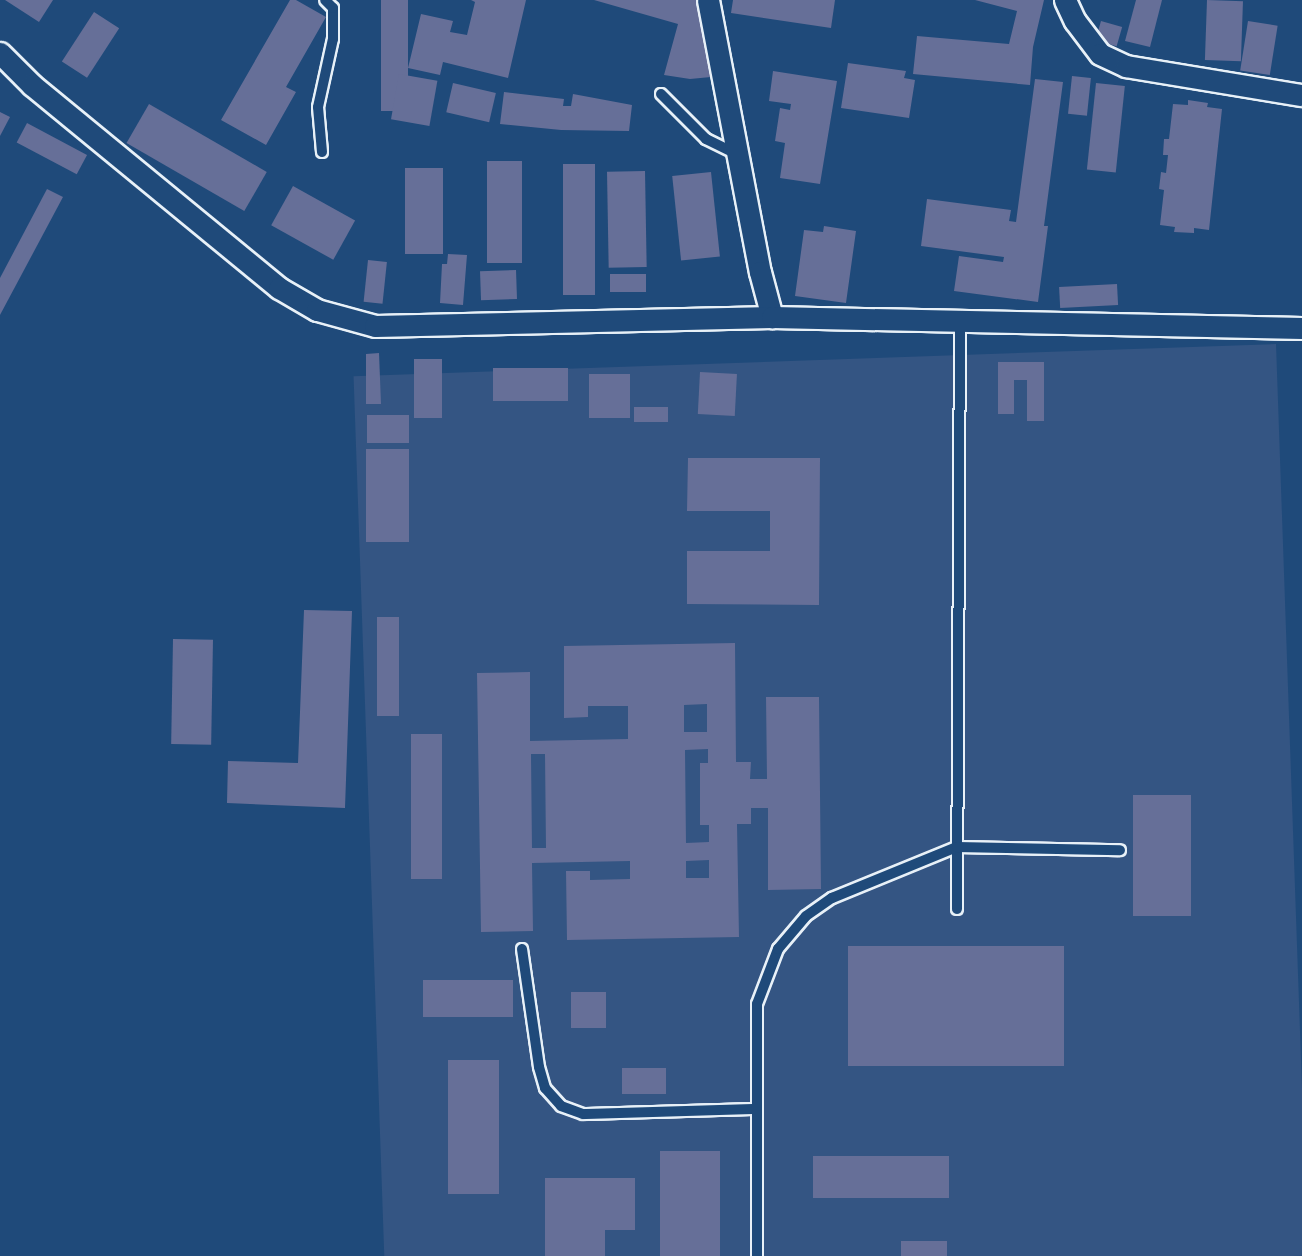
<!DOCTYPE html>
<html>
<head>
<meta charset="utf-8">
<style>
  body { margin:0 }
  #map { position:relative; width:1302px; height:1256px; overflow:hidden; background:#1f4a7a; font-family:Delius,sans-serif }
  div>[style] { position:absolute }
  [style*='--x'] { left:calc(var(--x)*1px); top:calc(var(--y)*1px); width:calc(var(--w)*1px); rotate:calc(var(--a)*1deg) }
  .built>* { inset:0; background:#345583; transform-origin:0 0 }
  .building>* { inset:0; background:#666f98; transform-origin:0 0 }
  .roads { filter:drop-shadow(2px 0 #e8f1f8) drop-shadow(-2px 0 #e8f1f8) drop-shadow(0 2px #e8f1f8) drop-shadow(0 -2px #e8f1f8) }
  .lane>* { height:10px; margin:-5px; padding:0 5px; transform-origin:5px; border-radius:5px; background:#1f4a7a }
  .street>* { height:21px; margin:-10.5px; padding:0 10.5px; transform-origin:10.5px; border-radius:10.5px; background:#1f4a7a }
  span { translate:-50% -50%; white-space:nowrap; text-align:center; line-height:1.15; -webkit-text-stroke:5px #1f4a7a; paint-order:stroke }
</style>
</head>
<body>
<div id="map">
  <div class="built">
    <div style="left:1276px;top:344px;width:912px;height:923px;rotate:88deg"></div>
  </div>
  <div class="building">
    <div style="clip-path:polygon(5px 0,53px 0,39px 22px)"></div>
    <div style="clip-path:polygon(290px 0,296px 0,326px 17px,286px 87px,296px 92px,266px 145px,221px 120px)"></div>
    <div style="left:381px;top:0;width:27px;height:111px"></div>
    <div style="clip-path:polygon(471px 0,526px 0,508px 78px,443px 62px,440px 75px,408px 68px,421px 14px,453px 21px,450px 32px,467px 35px,475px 2px)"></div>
    <div style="clip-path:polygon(594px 0,700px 0,711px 77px,690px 79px,664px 75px,678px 24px)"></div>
    <div style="clip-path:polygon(733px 0,835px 0,831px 28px,731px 13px)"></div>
    <div style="clip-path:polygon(975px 0,1044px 0,1033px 47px,1030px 85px,913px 74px,917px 36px,1009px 44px,1017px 11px)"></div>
    <div style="clip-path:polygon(1136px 0,1162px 0,1150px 47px,1125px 41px)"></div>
    <div style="left:1207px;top:0;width:36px;height:60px;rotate:2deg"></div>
    <div style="left:94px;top:12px;width:30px;height:59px;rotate:33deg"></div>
    <div style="left:1101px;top:21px;width:22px;height:20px;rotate:16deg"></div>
    <div style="left:1248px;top:21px;width:30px;height:50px;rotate:9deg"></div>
    <div style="clip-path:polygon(848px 63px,906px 71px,904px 78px,915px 80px,909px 118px,841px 108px)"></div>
    <div style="clip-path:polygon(773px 71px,837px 81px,820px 184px,780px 178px,785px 143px,775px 141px,780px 108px,790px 110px,791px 104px,769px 101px)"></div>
    <div style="left:399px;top:74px;width:39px;height:46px;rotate:10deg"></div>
    <div style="left:1072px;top:76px;width:19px;height:38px;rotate:6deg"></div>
    <div style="clip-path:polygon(1035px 79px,1063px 82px,1044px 226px,1048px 226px,1038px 302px,954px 291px,959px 256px,1003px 262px,1004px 257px,921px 246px,927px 199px,1011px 210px,1009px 221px,1016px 222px)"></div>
    <div style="left:453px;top:83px;width:44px;height:30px;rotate:13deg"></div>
    <div style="left:1096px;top:83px;width:29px;height:87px;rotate:6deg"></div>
    <div style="clip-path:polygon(504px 92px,564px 99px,563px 106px,571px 106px,573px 94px,632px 105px,629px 131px,561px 130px,500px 124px)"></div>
    <div style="clip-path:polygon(1188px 100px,1208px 103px,1207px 107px,1222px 109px,1209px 230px,1194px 228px,1194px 233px,1174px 232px,1175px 227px,1160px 225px,1164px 190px,1159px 189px,1161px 172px,1166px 173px,1168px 155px,1163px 155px,1164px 139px,1169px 139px,1173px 104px,1188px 105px)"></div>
    <div style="left:149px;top:104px;width:136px;height:45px;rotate:30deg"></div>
    <div style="clip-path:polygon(0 112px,10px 117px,0 136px)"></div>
    <div style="left:27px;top:123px;width:68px;height:22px;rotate:28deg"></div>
    <div style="left:487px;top:161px;width:35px;height:102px"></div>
    <div style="left:563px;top:164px;width:32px;height:131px"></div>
    <div style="left:405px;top:168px;width:38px;height:86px"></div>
    <div style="left:645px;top:171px;width:96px;height:38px;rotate:89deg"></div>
    <div style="left:711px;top:172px;width:85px;height:39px;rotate:84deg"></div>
    <div style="left:293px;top:186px;width:71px;height:45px;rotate:29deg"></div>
    <div style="clip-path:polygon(47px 189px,63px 197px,0 315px,0 278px)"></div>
    <div style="clip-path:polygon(824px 226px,856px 231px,846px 303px,795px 296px,804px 230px,823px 232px)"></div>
    <div style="clip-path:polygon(448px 254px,467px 255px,463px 305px,440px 303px,442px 264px,447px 264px)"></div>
    <div style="left:368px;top:260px;width:19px;height:42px;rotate:6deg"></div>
    <div style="left:516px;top:270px;width:29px;height:36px;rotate:88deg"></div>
    <div style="left:646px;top:274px;width:18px;height:36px;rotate:90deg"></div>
    <div style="left:1117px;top:284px;width:21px;height:58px;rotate:87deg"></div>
    <div style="clip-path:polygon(379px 353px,381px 404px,366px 404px,366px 354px)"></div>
    <div style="left:414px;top:359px;width:28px;height:59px"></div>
    <div style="clip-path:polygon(998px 362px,1044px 362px,1044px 421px,1027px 421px,1027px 380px,1014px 380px,1014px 414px,998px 414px)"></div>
    <div style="left:493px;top:368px;width:75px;height:33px"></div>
    <div style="left:700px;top:372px;width:37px;height:42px;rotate:3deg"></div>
    <div style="left:589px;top:374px;width:41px;height:44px"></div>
    <div style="left:634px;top:407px;width:34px;height:15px"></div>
    <div style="left:367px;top:415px;width:42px;height:28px"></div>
    <div style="left:366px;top:449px;width:43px;height:93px"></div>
    <div style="clip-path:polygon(688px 458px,820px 458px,819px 605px,687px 604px,687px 551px,770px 551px,770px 511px,687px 511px)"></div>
    <div style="clip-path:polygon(304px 610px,352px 611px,345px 808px,227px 803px,228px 761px,298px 763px)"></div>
    <div style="left:377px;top:617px;width:22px;height:99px"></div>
    <div style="left:173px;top:639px;width:40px;height:105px;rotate:1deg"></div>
    <div style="clip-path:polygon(evenodd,735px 643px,736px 762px,751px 762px,750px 779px,767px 779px,766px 697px,819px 697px,821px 889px,768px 890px,768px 808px,751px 808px,751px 824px,737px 824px,739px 937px,567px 940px,566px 871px,590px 871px,590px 880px,630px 879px,630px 861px,532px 863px,533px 931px,481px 932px,477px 673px,530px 672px,530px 741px,628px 739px,628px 706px,588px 706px,588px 717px,564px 718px,564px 646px,735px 643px,707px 704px,707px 732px,684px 732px,684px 705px,707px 704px,735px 643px,708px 749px,708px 763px,700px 763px,700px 825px,709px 825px,709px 842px,686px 843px,685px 750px,708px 749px,735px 643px,531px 754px,545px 754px,546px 848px,532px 848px,531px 754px,735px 643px,709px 860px,709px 878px,686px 878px,686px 861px,709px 860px)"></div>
    <div style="left:411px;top:734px;width:31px;height:145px"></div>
    <div style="left:1133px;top:795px;width:58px;height:121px"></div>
    <div style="left:1064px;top:946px;width:120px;height:216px;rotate:90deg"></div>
    <div style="left:423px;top:980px;width:90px;height:37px"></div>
    <div style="left:571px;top:992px;width:35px;height:36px"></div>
    <div style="left:448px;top:1060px;width:51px;height:134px"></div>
    <div style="left:622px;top:1068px;width:44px;height:26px"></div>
    <div style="left:720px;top:1151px;width:105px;height:60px;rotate:90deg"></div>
    <div style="left:949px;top:1156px;width:42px;height:136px;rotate:90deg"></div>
    <div style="clip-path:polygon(545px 1178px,635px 1178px,635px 1230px,605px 1230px,605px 1256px,545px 1256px)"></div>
    <div style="left:901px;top:1241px;width:46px;height:15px"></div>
  </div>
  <div class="roads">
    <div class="lane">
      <div style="--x:661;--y:94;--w:64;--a:45"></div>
      <div style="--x:706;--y:139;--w:34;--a:26"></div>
      <div style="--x:322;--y:152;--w:45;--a:-95.1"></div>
      <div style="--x:318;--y:107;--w:70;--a:-77.6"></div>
      <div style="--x:333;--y:39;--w:31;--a:-90"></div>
      <div style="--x:333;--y:8;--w:11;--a:-135"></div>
      <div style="--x:957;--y:909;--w:587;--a:-89.71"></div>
      <div style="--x:522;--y:949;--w:119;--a:81.8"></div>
      <div style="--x:539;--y:1067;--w:22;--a:74"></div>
      <div style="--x:545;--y:1088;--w:24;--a:48"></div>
      <div style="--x:561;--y:1106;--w:23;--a:20"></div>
      <div style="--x:583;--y:1114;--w:173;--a:-1.7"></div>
      <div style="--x:757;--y:1256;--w:252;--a:-90"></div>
      <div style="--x:757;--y:1004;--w:59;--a:-69.1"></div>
      <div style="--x:778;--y:949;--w:43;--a:-49.7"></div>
      <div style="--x:806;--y:916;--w:32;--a:-35"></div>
      <div style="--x:832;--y:898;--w:135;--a:-22.2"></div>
      <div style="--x:957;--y:847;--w:163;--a:1.1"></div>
    </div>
    <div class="street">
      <div style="--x:708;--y:0;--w:277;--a:79.2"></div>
      <div style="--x:760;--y:272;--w:47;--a:75.1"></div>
      <div style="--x:1065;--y:0;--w:23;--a:65"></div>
      <div style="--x:1075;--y:21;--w:41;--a:52.9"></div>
      <div style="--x:1100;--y:54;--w:29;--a:25"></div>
      <div style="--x:1126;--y:66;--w:178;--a:9.4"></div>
      <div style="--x:0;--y:53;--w:45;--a:45"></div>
      <div style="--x:32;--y:85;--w:320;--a:39.4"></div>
      <div style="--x:279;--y:288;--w:44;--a:30.1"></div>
      <div style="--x:317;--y:310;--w:60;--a:15.4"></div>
      <div style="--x:375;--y:326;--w:397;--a:-1.3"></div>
      <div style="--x:772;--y:317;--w:530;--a:1.19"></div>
    </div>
  </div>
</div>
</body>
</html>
